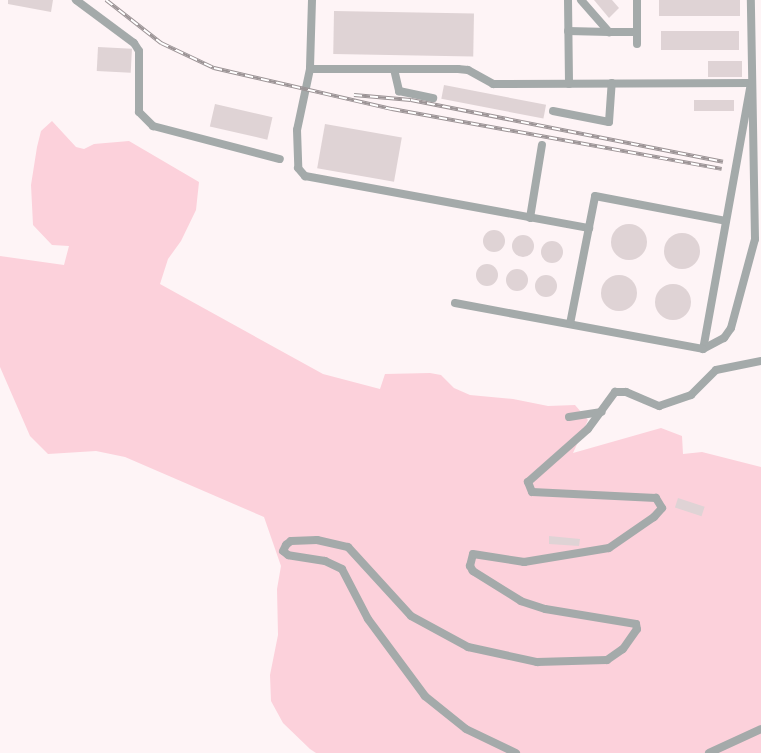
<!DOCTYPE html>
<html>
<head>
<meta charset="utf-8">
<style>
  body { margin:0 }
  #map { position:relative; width:761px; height:753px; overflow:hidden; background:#fef4f6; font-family:"Times New Roman",serif }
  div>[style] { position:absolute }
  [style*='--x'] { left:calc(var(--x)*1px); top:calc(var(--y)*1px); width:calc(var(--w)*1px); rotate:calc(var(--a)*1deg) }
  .green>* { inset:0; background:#fcd1db }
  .building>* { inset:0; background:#dfd3d5; transform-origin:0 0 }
  .round { border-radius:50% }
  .minor>* { height:8px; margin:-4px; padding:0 4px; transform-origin:4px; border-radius:4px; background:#a4aaaa }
  .rail>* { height:4px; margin-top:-2px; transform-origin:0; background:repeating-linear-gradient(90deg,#fff 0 8px,#9b9395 0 16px); box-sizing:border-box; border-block:1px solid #9b9395 }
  span { translate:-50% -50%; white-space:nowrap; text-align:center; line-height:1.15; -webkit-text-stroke:3.5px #fff; paint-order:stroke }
</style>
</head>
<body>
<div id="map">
  <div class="green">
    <div style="clip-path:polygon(52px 121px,76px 147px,84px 149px,94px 144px,129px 141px,199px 182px,196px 210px,181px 241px,168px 259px,160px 284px,323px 374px,380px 389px,385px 374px,430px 373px,441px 375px,454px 388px,470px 395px,513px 399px,548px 406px,575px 405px,588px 420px,573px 453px,661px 428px,682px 436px,683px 454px,702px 452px,761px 467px,761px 753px,316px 753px,310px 749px,283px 723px,271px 701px,270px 675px,278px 635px,277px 589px,281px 566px,264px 517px,125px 457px,96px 451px,48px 454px,30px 436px,0 367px,0 256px,64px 265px,69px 246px,52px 245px,33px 225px,31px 185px,37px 147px,41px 131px)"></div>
  </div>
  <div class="building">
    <div style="clip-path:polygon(8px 0,53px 0,51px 12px,8px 4px)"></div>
    <div style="clip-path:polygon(594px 0,612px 0,619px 8px,609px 18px)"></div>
    <div style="left:659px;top:0;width:81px;height:16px"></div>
    <div style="left:334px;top:11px;width:140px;height:43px;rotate:1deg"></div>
    <div style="left:739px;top:31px;width:19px;height:78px;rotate:90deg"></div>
    <div style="left:98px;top:47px;width:34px;height:24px;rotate:3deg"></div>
    <div style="left:708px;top:61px;width:34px;height:16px"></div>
    <div style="left:444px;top:85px;width:104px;height:14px;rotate:11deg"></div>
    <div style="left:694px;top:100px;width:40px;height:11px"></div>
    <div style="left:215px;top:104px;width:59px;height:23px;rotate:13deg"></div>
    <div style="left:325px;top:124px;width:78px;height:45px;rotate:10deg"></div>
    <div class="round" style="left:611px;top:224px;width:36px;height:36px"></div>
    <div class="round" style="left:483px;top:230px;width:22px;height:22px"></div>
    <div class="round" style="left:664px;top:233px;width:36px;height:36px"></div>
    <div class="round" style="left:512px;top:235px;width:22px;height:22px"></div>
    <div class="round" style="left:541px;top:241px;width:22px;height:22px"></div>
    <div class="round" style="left:476px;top:264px;width:22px;height:22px"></div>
    <div class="round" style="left:506px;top:269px;width:22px;height:22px"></div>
    <div class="round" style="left:601px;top:275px;width:36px;height:36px"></div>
    <div class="round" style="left:535px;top:275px;width:22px;height:22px"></div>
    <div class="round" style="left:655px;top:284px;width:36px;height:36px"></div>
    <div style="left:678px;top:498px;width:28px;height:10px;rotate:18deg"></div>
    <div style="clip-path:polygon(549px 536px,580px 539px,579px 546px,549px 544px)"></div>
  </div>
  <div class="minor">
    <div style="--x:76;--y:0;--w:72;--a:36.6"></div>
    <div style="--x:134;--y:43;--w:9;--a:58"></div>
    <div style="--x:139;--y:51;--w:61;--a:90"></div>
    <div style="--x:139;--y:112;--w:20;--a:45"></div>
    <div style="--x:153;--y:126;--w:131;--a:14.6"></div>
    <div style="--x:312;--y:0;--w:69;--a:91.7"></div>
    <div style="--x:310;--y:69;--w:62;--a:102"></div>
    <div style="--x:297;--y:130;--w:38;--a:88"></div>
    <div style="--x:298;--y:168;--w:11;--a:49"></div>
    <div style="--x:305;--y:176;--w:289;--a:10.4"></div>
    <div style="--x:568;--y:0;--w:84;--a:89.3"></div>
    <div style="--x:581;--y:0;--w:43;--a:48.8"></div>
    <div style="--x:609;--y:32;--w:28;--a:0"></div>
    <div style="--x:568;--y:31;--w:41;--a:1.4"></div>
    <div style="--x:637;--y:44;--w:44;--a:-90"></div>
    <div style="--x:310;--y:69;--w:148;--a:0"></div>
    <div style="--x:458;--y:69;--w:10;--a:6"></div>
    <div style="--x:468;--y:70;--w:29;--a:29"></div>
    <div style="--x:493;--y:84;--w:258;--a:-0.2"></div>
    <div style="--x:394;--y:69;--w:23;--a:77"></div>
    <div style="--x:399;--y:91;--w:35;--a:12"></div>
    <div style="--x:751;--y:83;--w:270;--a:100.2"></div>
    <div style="--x:703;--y:349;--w:24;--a:-28"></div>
    <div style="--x:724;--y:338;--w:12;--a:-55"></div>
    <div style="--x:731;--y:328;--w:92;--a:-74.9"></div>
    <div style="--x:755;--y:239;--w:239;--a:-91"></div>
    <div style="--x:553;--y:111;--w:57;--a:11.1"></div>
    <div style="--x:609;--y:122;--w:39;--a:-86"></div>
    <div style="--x:530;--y:218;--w:74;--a:-80.7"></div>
    <div style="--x:455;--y:303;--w:252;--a:10.5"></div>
    <div style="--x:570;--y:324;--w:130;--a:-78.9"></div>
    <div style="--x:595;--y:196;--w:133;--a:10.8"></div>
    <div style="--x:569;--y:417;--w:33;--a:-9"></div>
    <div style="--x:516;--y:753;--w:55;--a:-154.4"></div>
    <div style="--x:466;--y:729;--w:53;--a:-141.2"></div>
    <div style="--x:425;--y:696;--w:96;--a:-126.5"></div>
    <div style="--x:368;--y:619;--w:56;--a:-117.5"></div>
    <div style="--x:342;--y:569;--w:19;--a:-155"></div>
    <div style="--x:325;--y:561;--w:37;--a:-171"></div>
    <div style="--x:288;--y:555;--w:6;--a:-141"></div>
    <div style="--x:283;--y:551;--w:7;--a:-63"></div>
    <div style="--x:286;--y:545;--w:6;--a:-39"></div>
    <div style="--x:291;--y:541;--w:26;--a:-2"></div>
    <div style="--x:317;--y:540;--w:32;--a:13"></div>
    <div style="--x:348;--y:547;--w:93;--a:47.6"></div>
    <div style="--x:411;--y:616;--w:65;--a:28.5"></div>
    <div style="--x:468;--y:647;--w:71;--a:12.3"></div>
    <div style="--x:537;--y:662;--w:70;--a:-1.6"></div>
    <div style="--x:607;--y:660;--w:19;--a:-35"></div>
    <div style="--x:623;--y:649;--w:24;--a:-55"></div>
    <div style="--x:637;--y:629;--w:5;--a:-101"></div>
    <div style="--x:636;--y:624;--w:92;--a:-170.6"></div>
    <div style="--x:545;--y:609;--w:25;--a:-162"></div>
    <div style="--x:521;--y:601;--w:57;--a:-148"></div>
    <div style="--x:473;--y:571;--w:6;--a:-121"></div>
    <div style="--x:470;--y:566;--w:12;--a:-76"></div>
    <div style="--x:473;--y:554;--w:52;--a:8.9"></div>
    <div style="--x:524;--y:562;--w:86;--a:-9.4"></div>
    <div style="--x:609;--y:548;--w:55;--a:-34.6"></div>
    <div style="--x:654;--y:517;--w:12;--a:-48"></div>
    <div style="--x:662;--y:508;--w:12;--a:-121"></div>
    <div style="--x:656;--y:498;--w:124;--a:-177.2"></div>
    <div style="--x:532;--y:492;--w:11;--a:-112"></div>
    <div style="--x:528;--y:482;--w:80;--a:-41.5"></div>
    <div style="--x:588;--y:429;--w:46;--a:-53.9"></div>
    <div style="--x:615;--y:392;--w:11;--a:0"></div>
    <div style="--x:626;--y:392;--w:36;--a:23"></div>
    <div style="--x:659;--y:406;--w:34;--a:-19"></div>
    <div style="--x:691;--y:395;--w:35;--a:-45"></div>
    <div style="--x:716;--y:370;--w:46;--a:-11.3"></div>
    <div style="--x:709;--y:753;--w:57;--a:-24.8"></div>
  </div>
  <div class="rail">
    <div style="--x:106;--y:0;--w:70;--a:38"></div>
    <div style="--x:161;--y:43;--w:59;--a:25.3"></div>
    <div style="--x:214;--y:68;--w:183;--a:13"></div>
    <div style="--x:392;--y:109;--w:335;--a:10.3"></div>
    <div style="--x:354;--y:95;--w:57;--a:5"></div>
    <div style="--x:411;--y:100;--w:318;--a:11.2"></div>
  </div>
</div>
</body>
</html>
